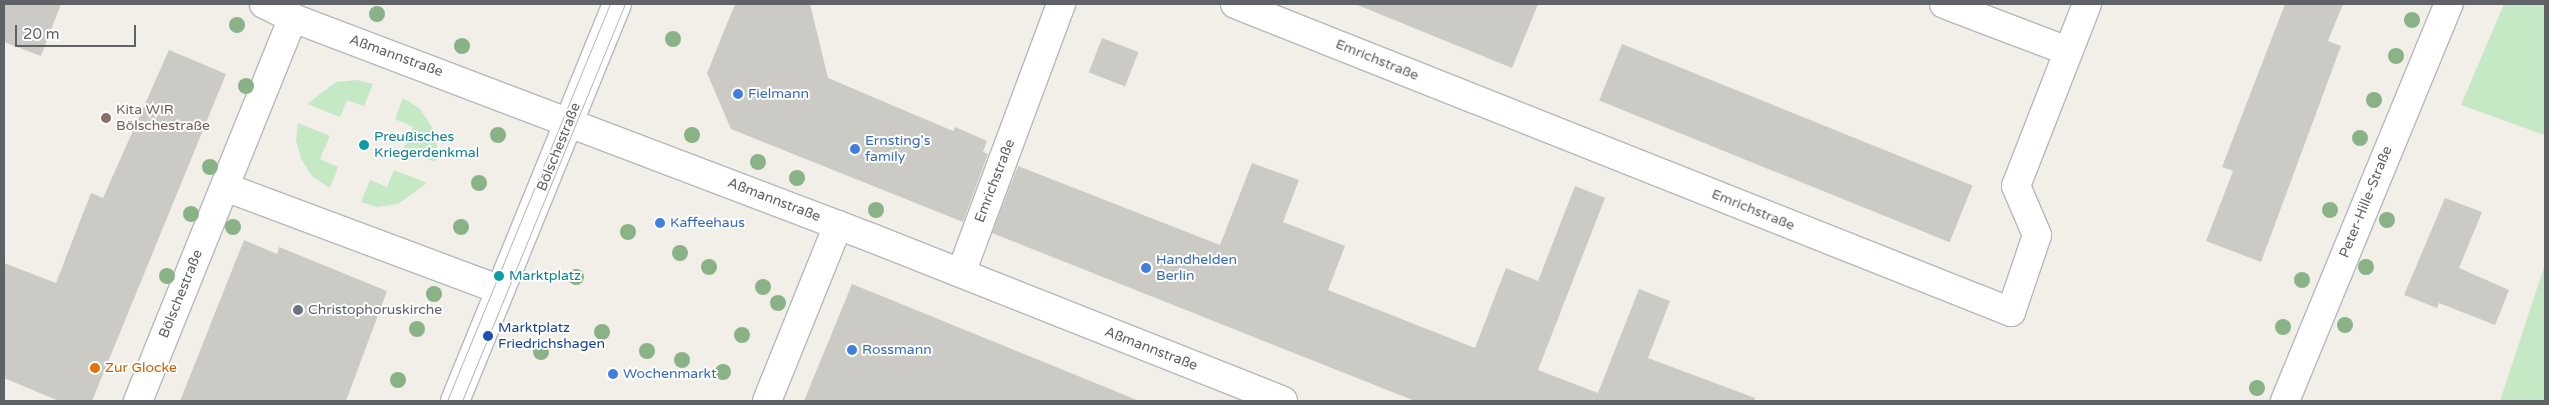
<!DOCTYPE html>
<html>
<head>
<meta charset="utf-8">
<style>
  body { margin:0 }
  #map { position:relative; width:2549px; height:405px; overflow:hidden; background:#f1efe8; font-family:"Varela Round",sans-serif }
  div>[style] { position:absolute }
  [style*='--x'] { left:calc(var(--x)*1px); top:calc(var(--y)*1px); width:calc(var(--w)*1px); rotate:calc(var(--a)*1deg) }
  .green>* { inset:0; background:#c5e8c5 }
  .building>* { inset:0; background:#cccac5; transform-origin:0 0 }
  .roads { filter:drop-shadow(1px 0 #b5b8bc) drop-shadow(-1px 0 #b5b8bc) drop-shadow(0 1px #b5b8bc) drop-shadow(0 -1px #b5b8bc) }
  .minor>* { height:28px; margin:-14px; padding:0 14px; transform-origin:14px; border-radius:14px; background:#fff }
  .tram>* { height:1px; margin:-0.5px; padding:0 0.5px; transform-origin:0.5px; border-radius:0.5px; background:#b6b7b8 }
  .trees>* { width:16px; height:16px; margin:-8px; border-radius:50%; background:#89b387 }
  .dots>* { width:14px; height:14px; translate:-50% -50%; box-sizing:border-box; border:2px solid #fff; border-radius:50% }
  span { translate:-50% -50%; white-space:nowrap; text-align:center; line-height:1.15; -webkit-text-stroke:4px #fff; paint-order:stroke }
  .street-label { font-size:14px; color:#5f6368 }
  .shop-label { font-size:14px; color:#366cbe }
  .left { translate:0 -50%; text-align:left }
  .education-label { font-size:14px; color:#785e54 }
  .culture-label { font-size:14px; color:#0d838f }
  .worship-label { font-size:14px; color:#5b616d }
  .transit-label { font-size:14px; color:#164399 }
  .food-label { font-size:14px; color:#c56008 }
  .frame { position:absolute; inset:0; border:5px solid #5f6368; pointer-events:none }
  .scale { position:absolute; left:15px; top:25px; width:121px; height:22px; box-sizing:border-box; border:2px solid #5f6368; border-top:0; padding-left:6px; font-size:15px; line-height:18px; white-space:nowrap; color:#5f6368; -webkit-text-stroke:4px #fff; paint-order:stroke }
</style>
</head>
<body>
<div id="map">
  <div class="green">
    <div style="clip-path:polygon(2504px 4px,2545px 4px,2545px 135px,2461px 105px)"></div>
    <div style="clip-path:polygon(357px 80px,373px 84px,364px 106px,347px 100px,340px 117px,307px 104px,336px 82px)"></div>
    <div style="clip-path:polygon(403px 98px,420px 109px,432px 127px,437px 146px,435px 162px,403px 150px,413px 127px,395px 119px)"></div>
    <div style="clip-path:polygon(298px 123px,330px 136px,320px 159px,338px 167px,330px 188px,313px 177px,301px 159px,296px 140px)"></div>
    <div style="clip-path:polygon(394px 170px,427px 183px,398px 204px,377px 207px,361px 202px,370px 180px,387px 187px)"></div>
    <div style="clip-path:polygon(2545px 264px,2545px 401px,2500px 401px)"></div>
  </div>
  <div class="building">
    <div style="clip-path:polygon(4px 4px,61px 4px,41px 56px,4px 42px)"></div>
    <div style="clip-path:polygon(735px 4px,810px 4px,828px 78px,953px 131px,955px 127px,987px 141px,983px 152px,988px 154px,963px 222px,731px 129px,707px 73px)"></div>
    <div style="clip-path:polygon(1355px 4px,1538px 4px,1512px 68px)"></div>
    <div style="clip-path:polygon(2285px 4px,2343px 4px,2328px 41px,2341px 46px,2261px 262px,2206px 241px,2233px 171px,2222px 167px)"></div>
    <div style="left:1102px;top:38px;width:39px;height:37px;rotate:21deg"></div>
    <div style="left:1622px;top:44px;width:378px;height:61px;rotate:22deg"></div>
    <div style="clip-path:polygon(169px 50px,226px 74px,92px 401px,59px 401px,4px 378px,4px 263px,56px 283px,91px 193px,103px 198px)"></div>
    <div style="clip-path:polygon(1252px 163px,1299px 180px,1283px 222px,1345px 246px,1328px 290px,1475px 348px,1506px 268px,1538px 281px,1575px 186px,1605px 198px,1538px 370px,1598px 393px,1639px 289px,1670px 301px,1648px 358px,1755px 398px,1755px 401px,1415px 401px,992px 233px,1018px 166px,1220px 245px)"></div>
    <div style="clip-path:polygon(2445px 198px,2482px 212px,2459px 268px,2509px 290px,2495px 325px,2439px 303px,2437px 308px,2404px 295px)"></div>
    <div style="clip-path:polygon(244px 240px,277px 254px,279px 247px,387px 291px,346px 401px,180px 401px)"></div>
    <div style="clip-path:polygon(852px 284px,1137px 400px,1137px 401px,804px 401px)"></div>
  </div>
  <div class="roads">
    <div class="minor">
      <div style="--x:264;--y:4;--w:32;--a:26"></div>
      <div style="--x:293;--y:18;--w:619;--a:20.81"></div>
      <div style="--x:872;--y:238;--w:442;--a:21.6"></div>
      <div style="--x:1235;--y:4;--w:835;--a:21.65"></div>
      <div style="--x:2011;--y:312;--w:81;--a:-71.3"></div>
      <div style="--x:2037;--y:235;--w:53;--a:-113.2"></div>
      <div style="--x:2016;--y:186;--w:195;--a:-68.7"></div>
      <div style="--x:1944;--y:4;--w:133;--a:20.8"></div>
      <div style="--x:225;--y:187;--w:294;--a:20.5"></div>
      <div style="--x:961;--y:273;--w:287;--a:-69.6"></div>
      <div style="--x:138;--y:401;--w:413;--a:-68"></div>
      <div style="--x:455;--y:401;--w:429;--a:-67.8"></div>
      <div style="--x:767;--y:401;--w:190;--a:-68"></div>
      <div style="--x:2285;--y:401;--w:430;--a:-67.6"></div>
    </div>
  </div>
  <div class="tram">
    <div style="--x:447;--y:401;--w:429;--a:-67.7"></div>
    <div style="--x:462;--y:401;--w:429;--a:-67.7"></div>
  </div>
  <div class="trees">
    <div style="left:377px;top:14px"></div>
    <div style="left:2412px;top:20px"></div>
    <div style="left:237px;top:25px"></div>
    <div style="left:673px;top:39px"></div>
    <div style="left:462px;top:46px"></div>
    <div style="left:2396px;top:56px"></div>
    <div style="left:246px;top:86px"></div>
    <div style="left:2374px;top:100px"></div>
    <div style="left:498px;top:135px"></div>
    <div style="left:692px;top:135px"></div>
    <div style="left:2360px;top:138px"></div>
    <div style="left:758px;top:162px"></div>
    <div style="left:210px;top:167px"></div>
    <div style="left:797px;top:178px"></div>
    <div style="left:479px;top:183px"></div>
    <div style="left:876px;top:210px"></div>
    <div style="left:2330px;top:210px"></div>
    <div style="left:191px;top:214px"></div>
    <div style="left:2387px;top:220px"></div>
    <div style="left:233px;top:227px"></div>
    <div style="left:461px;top:227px"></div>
    <div style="left:628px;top:232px"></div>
    <div style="left:680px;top:253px"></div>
    <div style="left:709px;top:267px"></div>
    <div style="left:2366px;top:267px"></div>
    <div style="left:167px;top:276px"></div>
    <div style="left:576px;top:277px"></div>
    <div style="left:2302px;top:280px"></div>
    <div style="left:763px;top:287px"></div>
    <div style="left:434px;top:294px"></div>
    <div style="left:778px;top:303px"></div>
    <div style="left:2345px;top:325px"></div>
    <div style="left:2283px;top:327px"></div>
    <div style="left:417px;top:329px"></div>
    <div style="left:602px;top:332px"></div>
    <div style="left:742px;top:335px"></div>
    <div style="left:647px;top:351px"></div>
    <div style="left:541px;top:352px"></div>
    <div style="left:682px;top:360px"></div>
    <div style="left:723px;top:372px"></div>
    <div style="left:398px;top:380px"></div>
    <div style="left:2257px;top:388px"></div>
  </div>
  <div class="dots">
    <div style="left:738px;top:94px;background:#3f7fe0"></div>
    <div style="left:106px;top:118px;background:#8d6e63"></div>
    <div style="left:364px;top:145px;background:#0f9aa8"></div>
    <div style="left:855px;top:149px;background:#3f7fe0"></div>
    <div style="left:660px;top:223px;background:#3f7fe0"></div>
    <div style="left:1146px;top:268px;background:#3f7fe0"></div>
    <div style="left:499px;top:276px;background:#0f9aa8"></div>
    <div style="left:298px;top:310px;background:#6b7280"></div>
    <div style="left:488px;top:336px;background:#1a4fb4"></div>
    <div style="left:852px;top:350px;background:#3f7fe0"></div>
    <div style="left:95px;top:368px;background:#e8710a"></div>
    <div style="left:613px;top:374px;background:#3f7fe0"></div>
  </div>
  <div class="street-label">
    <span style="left:396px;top:56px;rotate:20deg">Aßmannstraße</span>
    <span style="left:1377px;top:60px;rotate:22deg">Emrichstraße</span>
    <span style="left:559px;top:147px;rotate:-68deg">Bölschestraße</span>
    <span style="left:995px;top:181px;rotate:-69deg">Emrichstraße</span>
    <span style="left:774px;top:200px;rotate:21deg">Aßmannstraße</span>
    <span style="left:2366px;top:202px;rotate:-68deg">Peter-Hille-Straße</span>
    <span style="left:1753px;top:210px;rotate:22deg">Emrichstraße</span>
    <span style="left:181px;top:294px;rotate:-68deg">Bölschestraße</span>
    <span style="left:1151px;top:349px;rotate:21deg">Aßmannstraße</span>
  </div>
  <div class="shop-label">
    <span class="left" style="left:748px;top:94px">Fielmann</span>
    <span class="left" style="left:865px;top:149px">Ernsting's<br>family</span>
    <span class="left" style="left:670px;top:223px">Kaffeehaus</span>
    <span class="left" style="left:1156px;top:268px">Handhelden<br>Berlin</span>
    <span class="left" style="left:862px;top:350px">Rossmann</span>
    <span class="left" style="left:623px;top:374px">Wochenmarkt</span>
  </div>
  <div class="education-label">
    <span class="left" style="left:116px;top:118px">Kita WIR<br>Bölschestraße</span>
  </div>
  <div class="culture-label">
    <span class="left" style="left:374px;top:145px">Preußisches<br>Kriegerdenkmal</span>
    <span class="left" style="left:509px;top:276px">Marktplatz</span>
  </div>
  <div class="worship-label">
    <span class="left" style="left:308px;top:310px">Christophoruskirche</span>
  </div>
  <div class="transit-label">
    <span class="left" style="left:498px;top:336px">Marktplatz<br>Friedrichshagen</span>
  </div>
  <div class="food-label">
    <span class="left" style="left:105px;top:368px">Zur Glocke</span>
  </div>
  <div class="frame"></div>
  <div class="scale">20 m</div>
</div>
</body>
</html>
